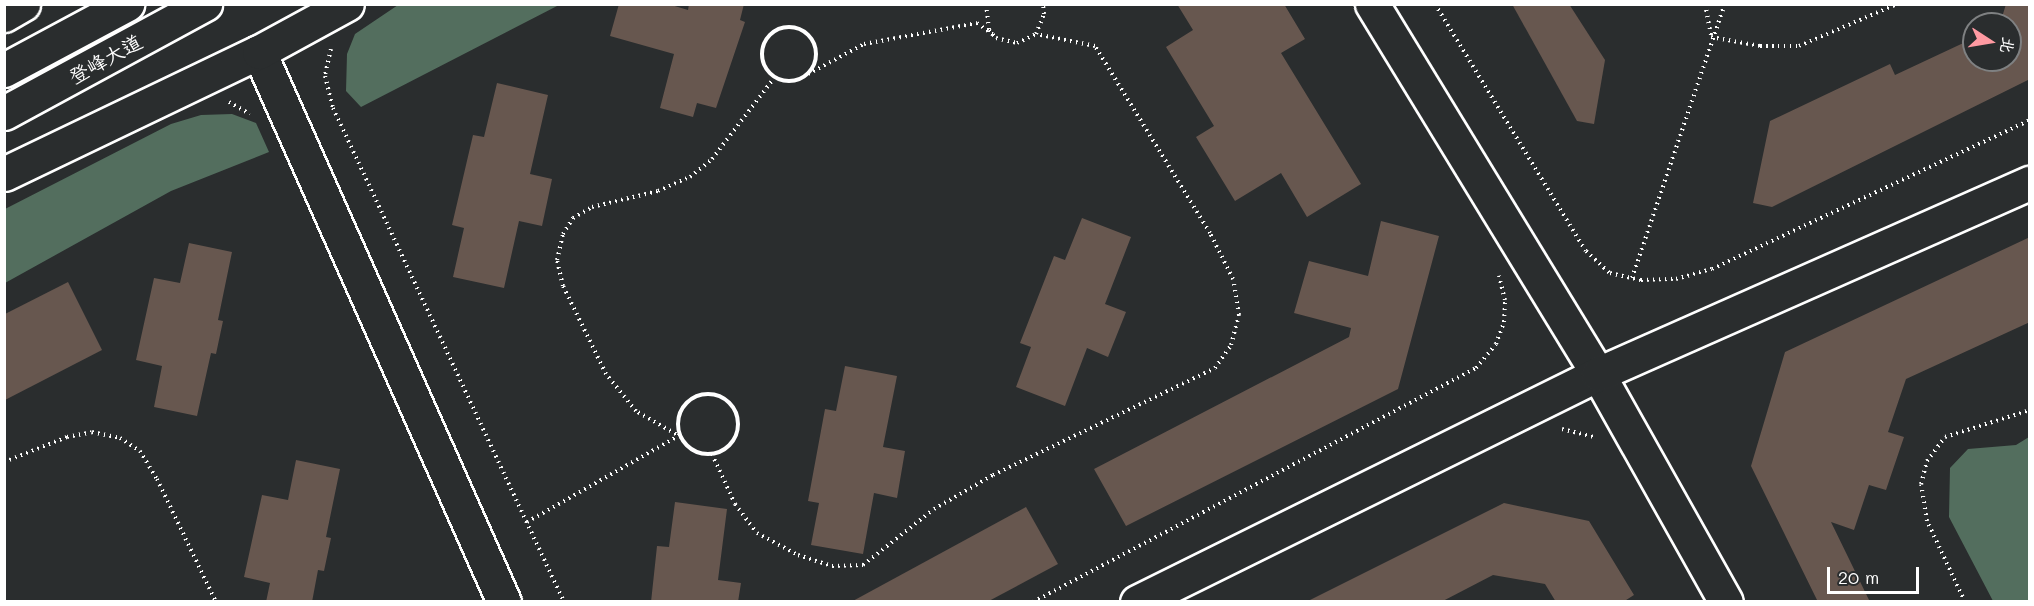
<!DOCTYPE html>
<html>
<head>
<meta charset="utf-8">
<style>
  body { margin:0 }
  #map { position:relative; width:2034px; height:606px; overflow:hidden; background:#2a2d2e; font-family:Mali,"LXGW WenKai TC",sans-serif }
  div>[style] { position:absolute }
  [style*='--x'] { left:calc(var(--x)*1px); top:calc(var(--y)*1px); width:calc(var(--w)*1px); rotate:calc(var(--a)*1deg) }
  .green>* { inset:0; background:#536e5e }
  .building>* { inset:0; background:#67574f }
  .path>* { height:4px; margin-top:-2px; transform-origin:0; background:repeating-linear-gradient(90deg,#fff 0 1.5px,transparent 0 6px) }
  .path>.ring { margin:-2px; padding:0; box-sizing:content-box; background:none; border:4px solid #fff; border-radius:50% }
  .roads { filter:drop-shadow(2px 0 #fff) drop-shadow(-2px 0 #fff) drop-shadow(0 2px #fff) drop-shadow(0 -2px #fff) }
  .tertiary>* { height:33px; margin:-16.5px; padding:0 16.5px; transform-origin:16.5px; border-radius:16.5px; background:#2a2d2e }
  .primary>* { height:33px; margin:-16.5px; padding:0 16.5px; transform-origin:16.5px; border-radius:16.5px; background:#2a2d2e }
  span { translate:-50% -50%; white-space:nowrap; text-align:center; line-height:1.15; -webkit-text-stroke:4.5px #2a2d2e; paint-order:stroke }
  .street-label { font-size:20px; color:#fff }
  .frame { position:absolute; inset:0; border:6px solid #fff; pointer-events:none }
  .north { position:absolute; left:1962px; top:12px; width:60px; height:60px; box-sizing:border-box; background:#2a2d2e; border:2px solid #7f8182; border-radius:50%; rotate:102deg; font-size:16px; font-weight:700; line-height:24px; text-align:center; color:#fff }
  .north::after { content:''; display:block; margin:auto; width:21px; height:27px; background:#ff9aa2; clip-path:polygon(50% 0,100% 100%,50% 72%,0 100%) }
  .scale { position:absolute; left:1827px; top:567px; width:92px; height:27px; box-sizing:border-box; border:3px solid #fff; border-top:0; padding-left:8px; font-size:18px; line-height:21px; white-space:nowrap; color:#fff; -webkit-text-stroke:4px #2a2d2e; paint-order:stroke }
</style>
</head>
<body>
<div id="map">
  <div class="green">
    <div style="clip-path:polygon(398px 5px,398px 4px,559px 5px,361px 107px,346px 91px,347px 54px,355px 34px)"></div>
    <div style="clip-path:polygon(232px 114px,256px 123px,269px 152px,171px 191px,5px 283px,5px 209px,171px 124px,201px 115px)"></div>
    <div style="clip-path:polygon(2029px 437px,2029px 601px,1993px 601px,1949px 517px,1950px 468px,1968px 449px,2016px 445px)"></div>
  </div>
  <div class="building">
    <div style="clip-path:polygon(619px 4px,668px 4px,688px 10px,689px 4px,744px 4px,740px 20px,745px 22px,716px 108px,697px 103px,693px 117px,660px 108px,674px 54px,610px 36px)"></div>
    <div style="clip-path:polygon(1177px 4px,1284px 4px,1305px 39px,1281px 53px,1361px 184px,1307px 217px,1281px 173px,1235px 201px,1196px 137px,1214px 126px,1166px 47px,1193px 30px)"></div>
    <div style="clip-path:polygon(1512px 4px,1569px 4px,1605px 60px,1594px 124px,1577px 121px)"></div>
    <div style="clip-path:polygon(2006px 4px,2030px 4px,2030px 79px,1772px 207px,1753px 203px,1770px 121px,1890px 64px,1895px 75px,1974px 38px,1974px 60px,2010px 60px,2010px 24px,2000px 24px)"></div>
    <div style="clip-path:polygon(497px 83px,548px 95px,530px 174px,552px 179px,542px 226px,519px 221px,504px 288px,453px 277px,464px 228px,452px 225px,473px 135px,484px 137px)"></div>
    <div style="clip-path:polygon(1082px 218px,1131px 237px,1105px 304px,1126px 312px,1108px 357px,1087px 348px,1065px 406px,1016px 387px,1031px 347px,1020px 343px,1054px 256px,1065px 260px)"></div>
    <div style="clip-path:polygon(1381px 221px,1439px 236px,1398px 389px,1126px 526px,1094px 469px,1349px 337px,1351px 328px,1294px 313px,1309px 261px,1368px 276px)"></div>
    <div style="clip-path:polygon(2030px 237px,2030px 322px,1906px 379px,1888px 432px,1904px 437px,1886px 490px,1869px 485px,1854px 530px,1831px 522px,1870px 602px,1818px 602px,1751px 466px,1785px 352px)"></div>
    <div style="clip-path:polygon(189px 243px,232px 252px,218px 320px,223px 321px,216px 354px,211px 353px,197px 416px,154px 407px,162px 366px,136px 360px,154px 278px,180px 283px)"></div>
    <div style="clip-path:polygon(68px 282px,102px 350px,5px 400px,5px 314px)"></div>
    <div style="clip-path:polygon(845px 366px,897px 376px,883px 447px,905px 451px,897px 498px,874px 493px,863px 554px,811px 545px,819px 503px,808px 501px,825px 409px,836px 411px)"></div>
    <div style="clip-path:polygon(296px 460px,340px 469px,326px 537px,331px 538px,324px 571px,318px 570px,312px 602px,266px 602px,270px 583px,244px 577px,262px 495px,288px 500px)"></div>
    <div style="clip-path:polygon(675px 502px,727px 509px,718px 580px,741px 583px,738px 602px,651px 602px,657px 546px,669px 547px)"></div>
    <div style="clip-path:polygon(1504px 503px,1589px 521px,1634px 595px,1623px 602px,1556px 602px,1545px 584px,1493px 575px,1441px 602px,1306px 602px)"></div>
    <div style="clip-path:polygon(1026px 507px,1058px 564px,987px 602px,851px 602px)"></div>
  </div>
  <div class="path">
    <div style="--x:986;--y:4;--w:26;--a:83"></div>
    <div style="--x:989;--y:30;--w:11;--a:49"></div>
    <div style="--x:996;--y:38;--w:22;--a:13"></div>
    <div style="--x:1017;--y:43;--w:21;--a:-25"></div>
    <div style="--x:1036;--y:34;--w:22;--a:-68"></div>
    <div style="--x:1044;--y:14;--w:10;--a:-96"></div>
    <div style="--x:1435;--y:4;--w:289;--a:58.6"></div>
    <div style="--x:1586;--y:251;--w:33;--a:43"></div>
    <div style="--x:1610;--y:273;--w:32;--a:13"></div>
    <div style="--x:1641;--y:280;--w:35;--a:-2"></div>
    <div style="--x:1676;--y:279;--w:37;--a:-16"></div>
    <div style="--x:1712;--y:269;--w:351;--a:-25.1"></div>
    <div style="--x:1705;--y:4;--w:33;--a:79"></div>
    <div class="ring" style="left:762px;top:27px;width:50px;height:50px"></div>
    <div style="--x:1711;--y:37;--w:50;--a:10.4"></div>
    <div style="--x:1760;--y:46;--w:39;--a:0"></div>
    <div style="--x:1799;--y:46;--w:107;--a:-23.2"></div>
    <div style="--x:331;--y:49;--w:28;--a:103"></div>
    <div style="--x:325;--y:76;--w:33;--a:76"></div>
    <div style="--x:333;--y:108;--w:545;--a:64.94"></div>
    <div style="--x:808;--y:74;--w:64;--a:-28.2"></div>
    <div style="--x:864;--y:44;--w:115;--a:-10.5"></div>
    <div style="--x:977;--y:23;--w:24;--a:36"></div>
    <div style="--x:229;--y:102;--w:24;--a:30"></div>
    <div style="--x:1632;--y:278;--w:289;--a:-71.3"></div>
    <div class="ring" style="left:678px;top:394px;width:56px;height:56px"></div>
    <div style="--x:1562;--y:429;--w:34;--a:14"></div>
    <div style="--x:681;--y:437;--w:52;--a:-150"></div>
    <div style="--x:636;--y:411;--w:48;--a:-129"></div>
    <div style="--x:606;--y:374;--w:98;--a:-116"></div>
    <div style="--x:563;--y:286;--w:27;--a:-103"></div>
    <div style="--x:557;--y:260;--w:27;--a:-77"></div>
    <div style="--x:563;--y:234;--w:19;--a:-58"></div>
    <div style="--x:573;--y:218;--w:22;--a:-30"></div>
    <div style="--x:592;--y:207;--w:68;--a:-13.6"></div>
    <div style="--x:658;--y:191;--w:35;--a:-24"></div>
    <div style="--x:690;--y:177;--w:28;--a:-39"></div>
    <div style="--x:712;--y:159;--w:103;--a:-52.5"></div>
    <div style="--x:712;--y:454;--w:55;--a:65.3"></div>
    <div style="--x:735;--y:504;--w:36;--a:53"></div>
    <div style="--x:757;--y:533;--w:47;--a:28.2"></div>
    <div style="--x:798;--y:555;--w:36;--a:18"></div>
    <div style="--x:832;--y:566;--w:31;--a:-2"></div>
    <div style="--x:863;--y:565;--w:90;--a:-38.3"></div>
    <div style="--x:934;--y:509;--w:68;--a:-30"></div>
    <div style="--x:993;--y:475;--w:246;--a:-25.7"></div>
    <div style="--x:1215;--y:368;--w:28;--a:-55"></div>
    <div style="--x:1231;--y:345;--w:31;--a:-75"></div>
    <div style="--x:1239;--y:315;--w:36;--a:-99"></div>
    <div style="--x:1233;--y:279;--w:51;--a:-116.6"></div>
    <div style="--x:1210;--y:233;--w:220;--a:-121.6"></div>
    <div style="--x:1095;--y:46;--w:60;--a:-168.5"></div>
    <div style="--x:4;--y:462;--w:68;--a:-21.6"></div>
    <div style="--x:67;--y:437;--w:25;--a:-11"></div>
    <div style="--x:92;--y:432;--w:29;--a:12"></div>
    <div style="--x:120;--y:438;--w:24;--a:33"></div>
    <div style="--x:140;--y:451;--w:33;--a:59"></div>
    <div style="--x:157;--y:479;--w:136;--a:64.4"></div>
    <div style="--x:527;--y:522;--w:176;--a:-29.6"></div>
    <div style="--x:1033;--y:602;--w:501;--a:-27.84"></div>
    <div style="--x:1476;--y:368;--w:31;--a:-50"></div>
    <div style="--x:1496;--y:344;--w:23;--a:-70"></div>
    <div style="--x:1504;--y:322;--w:22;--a:-87"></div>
    <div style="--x:1505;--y:300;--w:25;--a:-104"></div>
    <div style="--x:1965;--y:602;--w:89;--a:-115.1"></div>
    <div style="--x:1927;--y:521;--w:37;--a:-99"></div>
    <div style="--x:1921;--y:484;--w:24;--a:-75"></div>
    <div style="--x:1927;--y:461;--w:30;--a:-53"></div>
    <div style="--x:1945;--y:437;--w:89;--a:-17.6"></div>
  </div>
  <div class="roads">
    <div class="tertiary">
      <div style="--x:1372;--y:4;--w:434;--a:58.6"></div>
      <div style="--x:1598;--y:374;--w:261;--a:60.7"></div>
      <div style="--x:4;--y:15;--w:22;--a:-30"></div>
      <div style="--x:259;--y:52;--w:602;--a:65.99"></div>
      <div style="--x:4;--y:174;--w:283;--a:-25.6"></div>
      <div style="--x:259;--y:52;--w:100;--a:-28.6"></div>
      <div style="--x:1137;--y:602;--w:514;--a:-26.32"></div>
      <div style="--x:1598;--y:374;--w:472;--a:-23.9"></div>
    </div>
    <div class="primary">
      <div style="--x:4;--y:70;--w:140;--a:-28.2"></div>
      <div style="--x:4;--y:113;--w:229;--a:-28.5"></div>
    </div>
  </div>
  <div class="street-label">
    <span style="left:105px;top:59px;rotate:-29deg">登峰大道</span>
  </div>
  <div class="frame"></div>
  <div class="north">北</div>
  <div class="scale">20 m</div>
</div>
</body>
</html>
